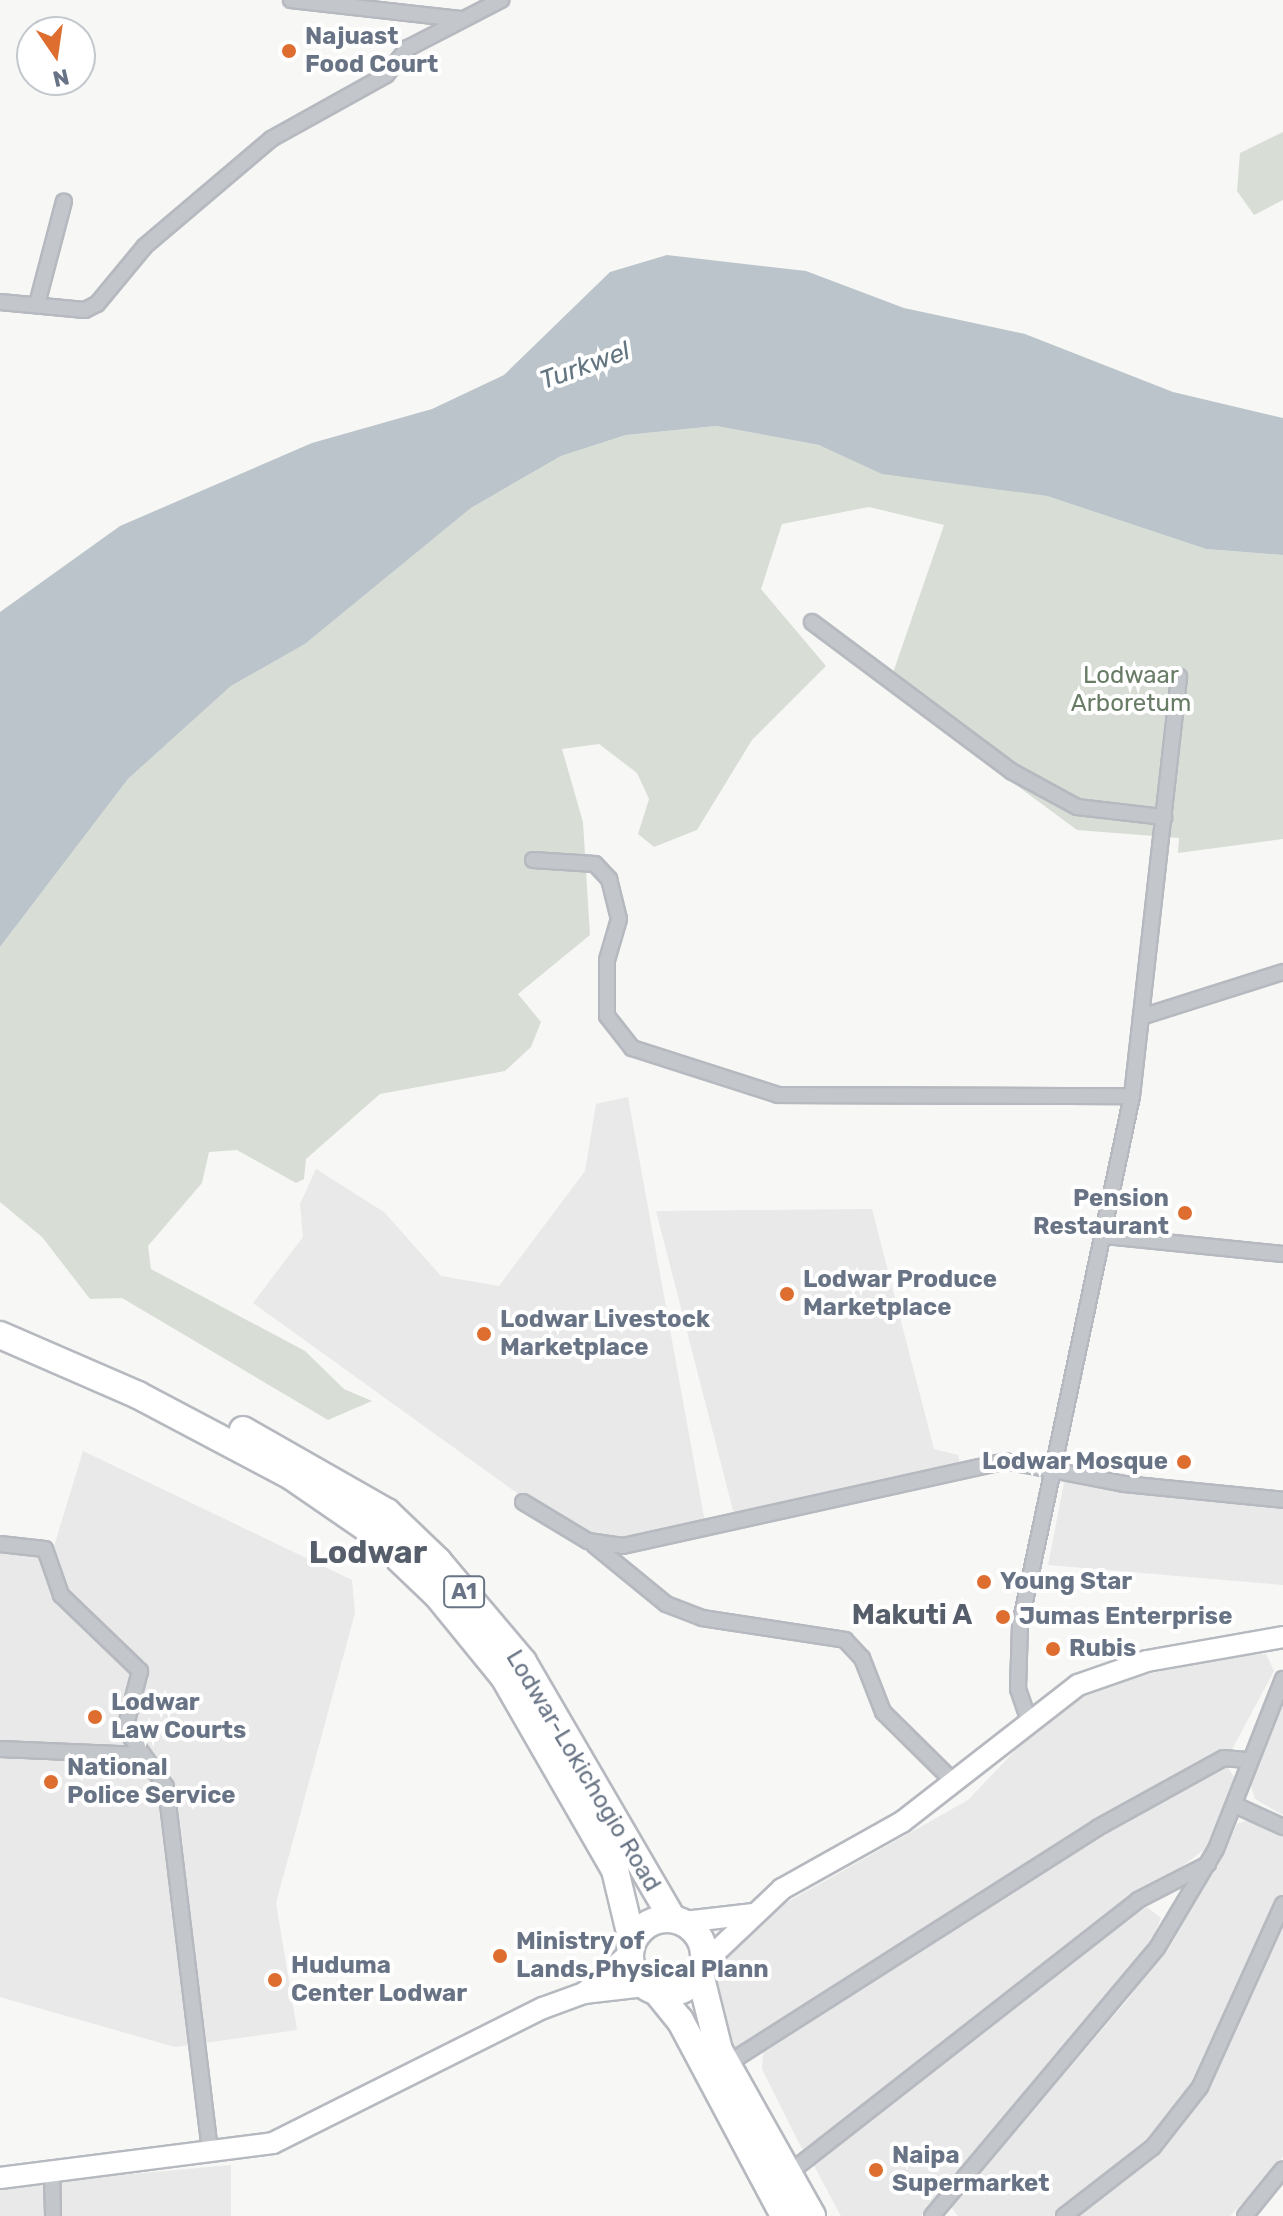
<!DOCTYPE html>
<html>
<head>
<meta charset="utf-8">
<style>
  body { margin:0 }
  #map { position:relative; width:1283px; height:2216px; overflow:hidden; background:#f7f8f5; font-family:Rubik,sans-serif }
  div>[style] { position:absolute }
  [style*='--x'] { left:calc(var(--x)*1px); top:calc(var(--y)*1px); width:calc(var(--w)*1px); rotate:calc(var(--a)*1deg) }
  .built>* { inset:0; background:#e8e9e8 }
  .green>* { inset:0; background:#d8ded6 }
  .water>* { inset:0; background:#bbc4ca }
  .roads { filter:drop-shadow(2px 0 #b6b9bf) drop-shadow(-2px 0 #b6b9bf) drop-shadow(0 2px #b6b9bf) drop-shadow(0 -2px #b6b9bf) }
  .street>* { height:14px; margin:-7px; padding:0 7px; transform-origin:7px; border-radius:7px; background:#c3c6ca }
  .secondary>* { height:20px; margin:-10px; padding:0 10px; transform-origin:10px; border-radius:10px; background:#fff }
  .highway>* { height:26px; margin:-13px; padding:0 13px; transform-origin:13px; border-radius:13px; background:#fff }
  .highway>.ring { margin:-13px; padding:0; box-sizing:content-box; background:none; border:26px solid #fff; border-radius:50% }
  .dots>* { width:22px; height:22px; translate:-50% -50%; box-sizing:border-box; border:4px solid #fff; border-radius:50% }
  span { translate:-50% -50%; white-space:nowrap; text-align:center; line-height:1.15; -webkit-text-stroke:8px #fff; paint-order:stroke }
  .shield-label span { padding:2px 6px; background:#fff; border:2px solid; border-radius:6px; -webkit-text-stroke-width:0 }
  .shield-label { font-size:22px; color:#687485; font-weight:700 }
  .poi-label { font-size:24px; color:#687485; font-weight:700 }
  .left { translate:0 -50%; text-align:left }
  .right { translate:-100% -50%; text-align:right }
  .park-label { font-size:24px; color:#687c66 }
  .street-label { font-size:24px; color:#687485 }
  .water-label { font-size:26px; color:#637580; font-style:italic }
  .quarter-label { font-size:28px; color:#555e6a; font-weight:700 }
  .district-label { font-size:32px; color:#555e6a; font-weight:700 }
  .north { position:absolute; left:16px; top:16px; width:80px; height:80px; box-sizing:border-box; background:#fff; border:2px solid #c3c7ce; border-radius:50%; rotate:167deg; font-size:22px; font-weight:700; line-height:32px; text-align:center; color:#687485 }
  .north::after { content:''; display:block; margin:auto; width:28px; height:36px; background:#dd6e30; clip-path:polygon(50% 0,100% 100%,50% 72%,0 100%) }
</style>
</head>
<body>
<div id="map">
  <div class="built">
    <div style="clip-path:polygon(628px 1097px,706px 1528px,653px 1541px,597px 1537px,549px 1516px,253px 1303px,303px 1237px,300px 1204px,316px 1169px,384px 1212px,441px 1276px,499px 1286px,585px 1171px,596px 1104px)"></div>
    <div style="clip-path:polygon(872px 1209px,934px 1449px,958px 1455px,960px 1464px,736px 1522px,656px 1211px)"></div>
    <div style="clip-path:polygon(83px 1451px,352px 1580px,355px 1613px,276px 1903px,297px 2030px,175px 2047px,0 1997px,0 1549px,51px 1556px)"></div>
    <div style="clip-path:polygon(1065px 1478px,1283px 1504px,1283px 1585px,1048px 1565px)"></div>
    <div style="clip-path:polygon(1266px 1654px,1274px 1671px,1231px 1751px,1116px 1811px,728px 2054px,687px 1978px,689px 1966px,710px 1946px,968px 1800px,1047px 1717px,1094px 1688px,1212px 1658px)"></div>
    <div style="clip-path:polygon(1283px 1693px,1283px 1815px,1255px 1799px,1248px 1776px)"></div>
    <div style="clip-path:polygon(1225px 1763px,1234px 1777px,1225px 1819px,1205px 1849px,821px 2143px,802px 2149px,762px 2069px,763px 2053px,1140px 1809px)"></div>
    <div style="clip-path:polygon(1248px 1820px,1283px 1834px,1283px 2156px,1275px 2170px,1230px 2216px,958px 2216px,951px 2207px,1129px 1998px,1216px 1869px,1237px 1824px)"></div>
    <div style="clip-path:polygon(1147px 1907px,1161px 1918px,1155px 1933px,1115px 1989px,921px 2216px,841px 2216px,812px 2162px,1078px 1950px)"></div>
    <div style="clip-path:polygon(231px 2165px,231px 2216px,0 2216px,0 2186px)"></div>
  </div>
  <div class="green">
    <div style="clip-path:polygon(1283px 132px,1283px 200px,1254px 215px,1237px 191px,1240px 153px)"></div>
    <div style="clip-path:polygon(716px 426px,819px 445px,936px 480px,1047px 496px,1206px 549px,1283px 555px,1283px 839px,1178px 853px,1179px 838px,1077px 830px,887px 690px,944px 525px,869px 507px,782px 524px,761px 589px,826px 666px,752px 740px,697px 830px,654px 847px,638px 834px,649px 799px,637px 773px,599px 744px,562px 749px,583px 822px,590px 935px,518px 994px,541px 1022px,531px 1047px,505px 1071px,380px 1094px,306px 1159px,304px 1179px,296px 1183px,237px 1150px,209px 1152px,202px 1183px,148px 1246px,151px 1269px,305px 1351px,344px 1389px,372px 1401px,328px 1420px,122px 1298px,90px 1299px,42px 1237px,0 1202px,0 947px,128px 779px,231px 686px,305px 644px,471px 508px,561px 456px,626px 435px)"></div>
  </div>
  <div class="water">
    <div style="clip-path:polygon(667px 255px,806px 271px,904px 308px,1025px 334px,1173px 392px,1283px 418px,1283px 555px,1206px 549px,1047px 496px,882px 474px,819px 445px,716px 426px,626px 435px,561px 456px,471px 508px,305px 644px,231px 686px,128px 779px,0 947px,0 612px,120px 526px,312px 443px,432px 409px,504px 375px,610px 272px)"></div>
  </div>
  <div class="roads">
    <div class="street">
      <div style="--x:291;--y:0;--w:170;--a:6.4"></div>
      <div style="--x:0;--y:302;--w:85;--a:5.4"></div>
      <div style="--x:85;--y:310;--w:13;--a:-27"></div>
      <div style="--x:97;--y:304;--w:75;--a:-50.4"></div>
      <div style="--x:145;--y:246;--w:165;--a:-40.3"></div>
      <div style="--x:271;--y:139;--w:132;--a:-29.1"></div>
      <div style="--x:386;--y:75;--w:35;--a:-51"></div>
      <div style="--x:408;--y:48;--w:105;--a:-27.3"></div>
      <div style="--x:37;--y:304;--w:106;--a:-75.3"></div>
      <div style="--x:812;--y:622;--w:249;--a:36.8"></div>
      <div style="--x:1011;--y:771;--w:75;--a:28.6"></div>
      <div style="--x:1077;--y:807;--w:88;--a:6.6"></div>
      <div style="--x:533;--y:860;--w:62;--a:3.7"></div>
      <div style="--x:595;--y:864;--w:21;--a:47"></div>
      <div style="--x:609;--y:879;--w:41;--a:76"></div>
      <div style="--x:619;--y:919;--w:43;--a:106.3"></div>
      <div style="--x:607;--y:960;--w:56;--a:90"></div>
      <div style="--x:607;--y:1016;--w:41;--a:52"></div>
      <div style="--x:632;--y:1048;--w:153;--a:17.8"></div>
      <div style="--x:778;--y:1095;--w:354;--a:0.2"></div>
      <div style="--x:1141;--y:1017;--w:149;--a:-17.6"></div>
      <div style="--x:1105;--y:1236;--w:179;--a:5.8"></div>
      <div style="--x:523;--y:1502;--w:76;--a:31"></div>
      <div style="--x:588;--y:1541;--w:35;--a:8"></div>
      <div style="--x:623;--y:1546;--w:391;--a:-12.5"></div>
      <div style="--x:1005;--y:1461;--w:121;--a:10.9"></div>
      <div style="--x:1124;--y:1484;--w:160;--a:5.7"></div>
      <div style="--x:0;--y:1544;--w:45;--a:6.3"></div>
      <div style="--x:45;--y:1549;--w:49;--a:70.8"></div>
      <div style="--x:61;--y:1595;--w:110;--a:43.9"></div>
      <div style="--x:140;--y:1671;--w:60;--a:104.5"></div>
      <div style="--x:125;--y:1729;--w:71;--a:54.7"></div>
      <div style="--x:166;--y:1787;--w:368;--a:83.1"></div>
      <div style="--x:594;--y:1545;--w:93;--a:39.3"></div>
      <div style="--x:666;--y:1604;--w:39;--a:21"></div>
      <div style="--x:702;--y:1618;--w:145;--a:8.7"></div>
      <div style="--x:845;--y:1640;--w:25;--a:47"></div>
      <div style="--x:862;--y:1658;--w:58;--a:68.7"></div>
      <div style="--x:883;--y:1712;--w:101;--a:44.6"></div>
      <div style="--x:1028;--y:1718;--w:31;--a:-109"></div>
      <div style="--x:1018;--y:1689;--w:64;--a:-88.2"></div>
      <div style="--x:1020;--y:1625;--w:541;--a:-78.05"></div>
      <div style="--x:1132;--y:1096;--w:422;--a:-83.6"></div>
      <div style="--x:0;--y:1749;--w:142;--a:2.4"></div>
      <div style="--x:1235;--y:1805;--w:53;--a:24.6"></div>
      <div style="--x:727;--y:2064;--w:439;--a:-32.5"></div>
      <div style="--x:1097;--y:1828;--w:145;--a:-28.9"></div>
      <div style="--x:1224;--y:1758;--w:22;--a:5"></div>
      <div style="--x:52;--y:2171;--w:45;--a:88.7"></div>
      <div style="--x:789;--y:2173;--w:443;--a:-38"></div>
      <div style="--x:1138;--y:1900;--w:79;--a:-27.2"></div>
      <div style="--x:932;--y:2216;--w:350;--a:-50"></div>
      <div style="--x:1157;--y:1948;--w:115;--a:-59.2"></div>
      <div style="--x:1216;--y:1849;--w:183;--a:-68.5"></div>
      <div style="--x:1064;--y:2216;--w:113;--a:-37.8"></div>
      <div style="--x:1153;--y:2147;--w:76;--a:-51.9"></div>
      <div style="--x:1200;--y:2087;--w:201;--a:-65.6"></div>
      <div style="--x:1245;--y:2216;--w:60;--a:-51"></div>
    </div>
    <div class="secondary">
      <div style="--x:684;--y:1922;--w:68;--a:-6.7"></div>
      <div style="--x:704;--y:1963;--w:108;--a:-43.5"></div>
      <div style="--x:782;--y:1889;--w:137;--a:-29.2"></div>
      <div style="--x:902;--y:1822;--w:223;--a:-37.9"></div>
      <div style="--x:1078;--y:1685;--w:73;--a:-19.2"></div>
      <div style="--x:1147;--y:1661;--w:138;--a:-10"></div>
      <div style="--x:584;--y:1993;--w:60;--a:-40.9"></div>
      <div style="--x:0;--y:2178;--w:275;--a:-7.3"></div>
      <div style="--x:273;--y:2143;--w:302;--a:-26.6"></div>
      <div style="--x:543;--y:2008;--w:44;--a:-20.1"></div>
      <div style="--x:584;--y:1993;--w:61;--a:-6.5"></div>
    </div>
    <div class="highway">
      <div style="--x:0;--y:1335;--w:150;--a:23.5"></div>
      <div style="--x:138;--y:1395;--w:173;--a:27.9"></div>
      <div style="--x:291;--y:1476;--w:93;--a:34.5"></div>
      <div style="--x:368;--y:1529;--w:97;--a:43.7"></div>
      <div style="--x:438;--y:1596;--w:104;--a:50.8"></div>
      <div style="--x:504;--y:1677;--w:223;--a:60.1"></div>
      <div style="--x:615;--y:1870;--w:73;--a:76.5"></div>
      <div style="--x:243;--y:1430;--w:166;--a:29.7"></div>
      <div style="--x:387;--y:1512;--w:71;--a:43.9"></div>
      <div style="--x:438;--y:1561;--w:132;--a:49.9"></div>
      <div style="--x:523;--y:1662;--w:296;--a:59.8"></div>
      <div class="ring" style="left:630px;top:1919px;width:48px;height:48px"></div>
      <div style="--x:700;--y:1974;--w:78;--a:76"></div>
      <div style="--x:719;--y:2050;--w:190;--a:60.7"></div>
      <div style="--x:657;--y:1992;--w:36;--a:51"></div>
      <div style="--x:680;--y:2020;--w:222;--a:62"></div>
    </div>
  </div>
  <div class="dots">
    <div style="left:289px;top:51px;background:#dd6e30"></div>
    <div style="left:1185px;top:1213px;background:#dd6e30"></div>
    <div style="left:787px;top:1294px;background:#dd6e30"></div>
    <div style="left:484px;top:1334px;background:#dd6e30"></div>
    <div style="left:1184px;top:1462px;background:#dd6e30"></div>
    <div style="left:984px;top:1582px;background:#dd6e30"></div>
    <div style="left:1003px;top:1617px;background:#dd6e30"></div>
    <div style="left:1053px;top:1649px;background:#dd6e30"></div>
    <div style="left:95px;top:1717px;background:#dd6e30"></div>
    <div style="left:51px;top:1782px;background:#dd6e30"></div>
    <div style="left:500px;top:1956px;background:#dd6e30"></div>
    <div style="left:275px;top:1980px;background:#dd6e30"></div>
    <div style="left:876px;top:2170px;background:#dd6e30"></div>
  </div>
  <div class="shield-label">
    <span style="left:464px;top:1592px">A1</span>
  </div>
  <div class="poi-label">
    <span class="left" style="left:305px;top:51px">Najuast<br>Food Court</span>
    <span class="right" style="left:1169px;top:1213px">Pension<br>Restaurant</span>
    <span class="left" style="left:803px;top:1294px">Lodwar Produce<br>Marketplace</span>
    <span class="left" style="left:500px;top:1334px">Lodwar Livestock<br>Marketplace</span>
    <span class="right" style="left:1168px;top:1462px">Lodwar Mosque</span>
    <span class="left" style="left:1000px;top:1582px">Young Star</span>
    <span class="left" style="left:1019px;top:1617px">Jumas Enterprise</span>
    <span class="left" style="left:1069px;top:1649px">Rubis</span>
    <span class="left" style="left:111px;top:1717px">Lodwar<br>Law Courts</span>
    <span class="left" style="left:67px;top:1782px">National<br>Police Service</span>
    <span class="left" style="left:516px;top:1956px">Ministry of<br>Lands,Physical Plann</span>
    <span class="left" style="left:291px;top:1980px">Huduma<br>Center Lodwar</span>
    <span class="left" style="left:892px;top:2170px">Naipa<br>Supermarket</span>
  </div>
  <div class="park-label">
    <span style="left:1131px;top:690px">Lodwaar<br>Arboretum</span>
  </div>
  <div class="street-label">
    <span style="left:583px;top:1771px;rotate:59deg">Lodwar-Lokichogio Road</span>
  </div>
  <div class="water-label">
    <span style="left:585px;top:366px;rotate:-20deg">Turkwel</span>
  </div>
  <div class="quarter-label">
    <span style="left:912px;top:1615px">Makuti A</span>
  </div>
  <div class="district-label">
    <span style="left:368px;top:1552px">Lodwar</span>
  </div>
  <div class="north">N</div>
</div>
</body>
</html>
